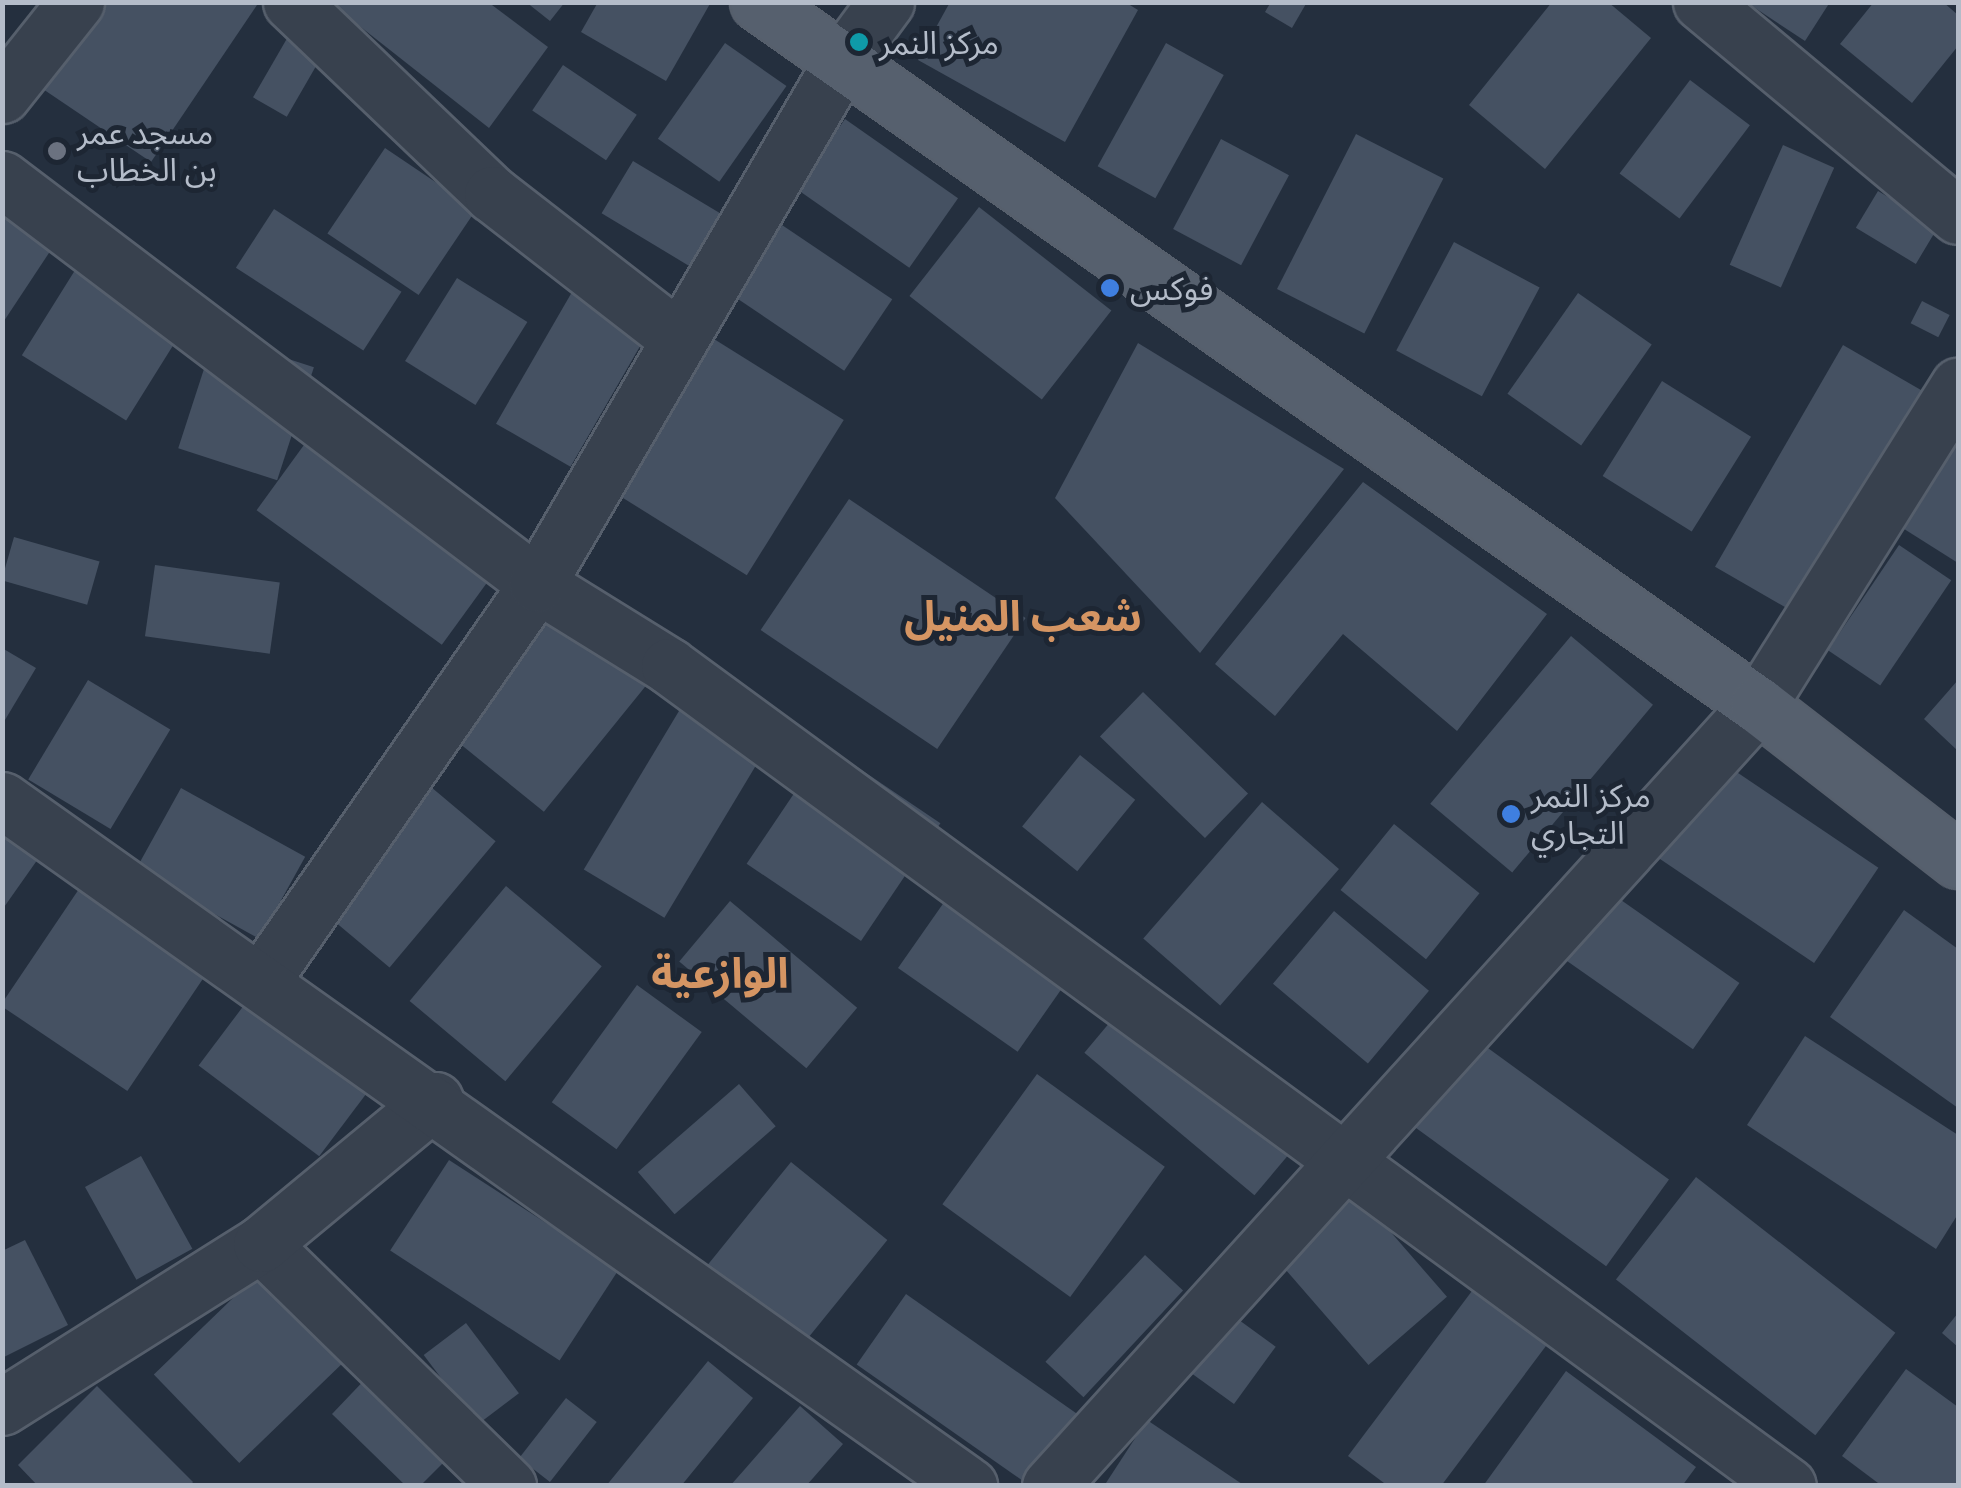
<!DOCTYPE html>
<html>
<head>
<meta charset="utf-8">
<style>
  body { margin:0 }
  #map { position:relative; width:1961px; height:1488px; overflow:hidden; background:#242f3e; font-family:"IBM Plex Sans","Noto Sans Arabic",sans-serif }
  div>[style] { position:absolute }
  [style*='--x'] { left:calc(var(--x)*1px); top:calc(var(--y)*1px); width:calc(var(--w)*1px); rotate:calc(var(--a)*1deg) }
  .building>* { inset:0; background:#455162; transform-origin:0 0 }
  .roads { filter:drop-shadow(2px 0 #565f6c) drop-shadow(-2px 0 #565f6c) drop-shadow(0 2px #565f6c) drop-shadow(0 -2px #565f6c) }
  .minor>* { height:55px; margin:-27.5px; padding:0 27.5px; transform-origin:27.5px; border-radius:27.5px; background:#38414e }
  .tertiary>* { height:55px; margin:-27.5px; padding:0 27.5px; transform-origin:27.5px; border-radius:27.5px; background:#38414e }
  .primary>* { height:55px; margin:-27.5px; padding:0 27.5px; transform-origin:27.5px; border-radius:27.5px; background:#56606e }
  .dots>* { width:28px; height:28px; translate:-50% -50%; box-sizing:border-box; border:5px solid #1d2633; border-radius:50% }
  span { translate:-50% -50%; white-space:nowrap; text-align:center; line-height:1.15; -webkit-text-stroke:10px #1d2633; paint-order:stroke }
  .poi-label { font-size:32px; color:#b4bcc9 }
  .left { translate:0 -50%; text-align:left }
  .district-label { font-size:42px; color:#d59563; font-weight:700 }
  .frame { position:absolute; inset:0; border:5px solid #b4bcc9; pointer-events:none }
</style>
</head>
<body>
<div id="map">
  <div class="building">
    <div style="clip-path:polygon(85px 2px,259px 2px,151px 162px,31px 81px)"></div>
    <div style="clip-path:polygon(329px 2px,488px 2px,548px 47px,489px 128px)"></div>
    <div style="clip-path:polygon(526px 2px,565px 2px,550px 21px)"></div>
    <div style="clip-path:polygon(598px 2px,711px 2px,666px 81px,581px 32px)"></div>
    <div style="clip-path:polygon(950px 2px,1125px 2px,1138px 10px,1065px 142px,918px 60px)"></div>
    <div style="clip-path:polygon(1271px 2px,1307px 2px,1292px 28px,1265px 12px)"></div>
    <div style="clip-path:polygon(1552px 2px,1608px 2px,1651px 38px,1545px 169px,1469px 105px)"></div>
    <div style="clip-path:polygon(1746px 2px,1830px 2px,1805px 41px)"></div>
    <div style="clip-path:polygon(1874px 2px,1943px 2px,1958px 15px,1958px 46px,1912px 103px,1840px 44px)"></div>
    <div style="left:289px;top:35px;width:39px;height:72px;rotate:30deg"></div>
    <div style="left:725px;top:43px;width:75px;height:117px;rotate:35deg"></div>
    <div style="left:1166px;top:43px;width:66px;height:141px;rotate:29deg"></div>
    <div style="left:563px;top:65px;width:89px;height:55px;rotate:34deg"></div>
    <div style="left:1690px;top:80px;width:75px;height:117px;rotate:37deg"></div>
    <div style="left:845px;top:119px;width:138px;height:85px;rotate:35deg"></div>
    <div style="left:1356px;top:134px;width:98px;height:174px;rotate:27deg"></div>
    <div style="left:1221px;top:139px;width:77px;height:102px;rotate:28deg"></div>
    <div style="left:1783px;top:145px;width:56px;height:131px;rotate:24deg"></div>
    <div style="left:385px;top:148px;width:110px;height:103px;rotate:34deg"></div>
    <div style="clip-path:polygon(2px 150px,82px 203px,2px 324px)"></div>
    <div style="left:633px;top:161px;width:107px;height:61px;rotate:31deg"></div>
    <div style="left:1878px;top:191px;width:70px;height:43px;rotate:31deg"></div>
    <div style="left:979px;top:207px;width:168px;height:113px;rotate:38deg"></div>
    <div style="left:274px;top:209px;width:152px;height:70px;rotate:33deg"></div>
    <div style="left:782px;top:225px;width:133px;height:86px;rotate:34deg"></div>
    <div style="left:1454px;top:242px;width:97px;height:123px;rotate:28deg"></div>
    <div style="left:87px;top:251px;width:123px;height:123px;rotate:32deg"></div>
    <div style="left:457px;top:278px;width:83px;height:98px;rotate:32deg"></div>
    <div style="left:572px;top:292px;width:86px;height:152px;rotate:30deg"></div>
    <div style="left:1578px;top:293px;width:90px;height:123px;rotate:35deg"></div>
    <div style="left:1922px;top:301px;width:31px;height:25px;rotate:27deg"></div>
    <div style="left:215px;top:335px;width:104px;height:119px;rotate:18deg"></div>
    <div style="left:714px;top:339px;width:153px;height:183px;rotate:32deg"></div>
    <div style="clip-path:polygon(1138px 343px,1344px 469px,1200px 653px,1055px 498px)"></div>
    <div style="left:1843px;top:345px;width:99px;height:256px;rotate:30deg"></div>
    <div style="left:1662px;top:381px;width:105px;height:112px;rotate:32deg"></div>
    <div style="left:333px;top:405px;width:229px;height:130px;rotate:36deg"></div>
    <div style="clip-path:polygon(1958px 436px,1958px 563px,1901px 527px)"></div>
    <div style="clip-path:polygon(1363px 482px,1547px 614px,1457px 731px,1343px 634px,1275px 716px,1215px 664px)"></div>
    <div style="left:849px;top:499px;width:213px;height:158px;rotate:34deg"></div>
    <div style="left:14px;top:537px;width:89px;height:45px;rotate:16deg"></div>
    <div style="left:1899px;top:545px;width:63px;height:127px;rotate:34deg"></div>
    <div style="left:155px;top:565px;width:126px;height:72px;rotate:8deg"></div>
    <div style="left:572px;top:572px;width:129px;height:204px;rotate:39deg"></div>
    <div style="left:1571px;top:636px;width:107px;height:219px;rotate:40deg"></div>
    <div style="clip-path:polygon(2px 648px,36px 668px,2px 725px)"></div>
    <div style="left:88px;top:680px;width:96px;height:116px;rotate:31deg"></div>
    <div style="clip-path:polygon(1958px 680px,1958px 751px,1924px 719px)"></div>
    <div style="left:694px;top:686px;width:94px;height:214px;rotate:31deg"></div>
    <div style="left:1143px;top:692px;width:146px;height:62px;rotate:44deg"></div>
    <div style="left:826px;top:746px;width:138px;height:142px;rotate:34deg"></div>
    <div style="left:1701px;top:748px;width:214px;height:115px;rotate:34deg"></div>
    <div style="left:1080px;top:755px;width:71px;height:92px;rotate:39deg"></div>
    <div style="left:406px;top:766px;width:117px;height:165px;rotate:40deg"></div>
    <div style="left:181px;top:788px;width:142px;height:94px;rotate:29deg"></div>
    <div style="clip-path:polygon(2px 794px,57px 832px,2px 910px)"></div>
    <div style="left:1262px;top:802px;width:102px;height:181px;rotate:41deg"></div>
    <div style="left:1394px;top:824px;width:110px;height:85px;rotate:39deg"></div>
    <div style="left:968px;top:868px;width:146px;height:122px;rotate:35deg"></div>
    <div style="left:81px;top:886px;width:153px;height:144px;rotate:34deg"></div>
    <div style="left:506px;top:886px;width:125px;height:150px;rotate:40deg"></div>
    <div style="left:1601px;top:886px;width:169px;height:81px;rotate:35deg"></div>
    <div style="left:730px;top:901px;width:166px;height:79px;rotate:40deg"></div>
    <div style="clip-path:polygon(1904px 910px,1958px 949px,1958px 1108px,1830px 1017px)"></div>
    <div style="left:1334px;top:911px;width:124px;height:95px;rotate:40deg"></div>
    <div style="left:266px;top:976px;width:151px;height:112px;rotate:37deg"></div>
    <div style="left:637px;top:985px;width:80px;height:145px;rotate:36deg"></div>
    <div style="left:1121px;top:1009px;width:222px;height:57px;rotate:40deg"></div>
    <div style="left:1470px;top:1035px;width:246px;height:107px;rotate:36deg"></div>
    <div style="clip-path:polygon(1805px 1036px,1958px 1135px,1958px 1214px,1936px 1249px,1747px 1125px)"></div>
    <div style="left:1037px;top:1074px;width:158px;height:161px;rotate:36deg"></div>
    <div style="left:739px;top:1084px;width:56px;height:134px;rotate:49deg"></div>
    <div style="left:141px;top:1156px;width:106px;height:64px;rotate:61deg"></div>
    <div style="left:449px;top:1160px;width:202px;height:108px;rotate:33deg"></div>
    <div style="left:791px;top:1162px;width:124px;height:138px;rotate:39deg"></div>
    <div style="left:1342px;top:1176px;width:160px;height:104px;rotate:49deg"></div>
    <div style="left:1696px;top:1177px;width:253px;height:130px;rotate:38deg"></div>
    <div style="clip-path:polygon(25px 1240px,68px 1325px,2px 1358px,2px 1251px)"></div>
    <div style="left:1145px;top:1255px;width:52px;height:146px;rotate:43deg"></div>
    <div style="clip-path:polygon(1490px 1267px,1564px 1322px,1441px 1486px,1388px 1486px,1348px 1456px)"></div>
    <div style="left:261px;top:1271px;width:123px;height:149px;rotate:46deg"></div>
    <div style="left:906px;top:1294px;width:210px;height:86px;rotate:35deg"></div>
    <div style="left:1228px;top:1312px;width:59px;height:71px;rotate:36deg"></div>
    <div style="clip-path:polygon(1958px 1313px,1958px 1347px,1942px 1333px)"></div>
    <div style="left:466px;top:1323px;width:88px;height:53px;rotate:53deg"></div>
    <div style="clip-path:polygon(708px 1361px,753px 1398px,681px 1486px,606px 1486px)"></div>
    <div style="clip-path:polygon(1906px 1369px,1958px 1407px,1958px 1486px,1882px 1486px,1842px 1456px)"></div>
    <div style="clip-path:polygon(373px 1371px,455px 1451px,420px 1486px,406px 1486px,332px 1414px)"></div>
    <div style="clip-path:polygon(1566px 1371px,1696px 1467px,1682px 1486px,1483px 1486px)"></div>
    <div style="clip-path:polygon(97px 1386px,193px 1482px,190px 1486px,38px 1486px,18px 1465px)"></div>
    <div style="left:566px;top:1398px;width:39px;height:76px;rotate:38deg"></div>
    <div style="clip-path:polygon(800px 1406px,843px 1444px,806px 1486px,730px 1486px)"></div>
    <div style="clip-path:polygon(1147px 1420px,1245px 1486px,1104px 1486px)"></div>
  </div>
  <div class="roads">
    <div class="minor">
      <div style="--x:291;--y:2;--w:278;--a:43.7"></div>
      <div style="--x:492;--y:194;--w:237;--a:37.8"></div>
      <div style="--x:1701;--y:2;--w:334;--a:39.8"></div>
      <div style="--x:2;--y:95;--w:119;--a:-51.5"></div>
      <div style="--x:2;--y:179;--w:671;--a:37.13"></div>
      <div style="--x:537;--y:584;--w:155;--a:31.8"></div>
      <div style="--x:669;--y:666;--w:1387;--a:36.23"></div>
      <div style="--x:264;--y:977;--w:479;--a:-55.2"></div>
      <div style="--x:537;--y:584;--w:603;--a:-59.74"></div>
      <div style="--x:841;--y:63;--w:76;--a:-53.6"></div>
      <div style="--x:261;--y:1244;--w:346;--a:44.4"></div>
      <div style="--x:2;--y:1407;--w:306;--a:-32.2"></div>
      <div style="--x:261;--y:1244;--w:226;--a:-39.6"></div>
      <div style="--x:1050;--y:1486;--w:1054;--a:-47.81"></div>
      <div style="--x:1758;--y:705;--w:377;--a:-57.9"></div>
    </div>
    <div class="tertiary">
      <div style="--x:2;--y:800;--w:1186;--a:35.35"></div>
    </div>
    <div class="primary">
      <div style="--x:758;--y:2;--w:1222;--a:35.11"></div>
      <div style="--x:1758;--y:705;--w:253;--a:37.8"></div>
    </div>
  </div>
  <div class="dots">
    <div style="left:859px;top:42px;background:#0f9aa8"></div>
    <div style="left:57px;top:151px;background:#6b7280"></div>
    <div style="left:1110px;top:288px;background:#3f7fe0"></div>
    <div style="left:1511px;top:814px;background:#3f7fe0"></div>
  </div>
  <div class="poi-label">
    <span class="left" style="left:879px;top:42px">مركز النمر</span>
    <span class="left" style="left:77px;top:151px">مسجد عمر<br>بن الخطاب</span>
    <span class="left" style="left:1130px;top:288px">فوكس</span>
    <span class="left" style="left:1531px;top:814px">مركز النمر<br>التجاري</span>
  </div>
  <div class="district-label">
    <span style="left:1023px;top:616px">شعب المنيل</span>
    <span style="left:720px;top:973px">الوازعية</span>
  </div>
  <div class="frame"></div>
</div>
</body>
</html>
